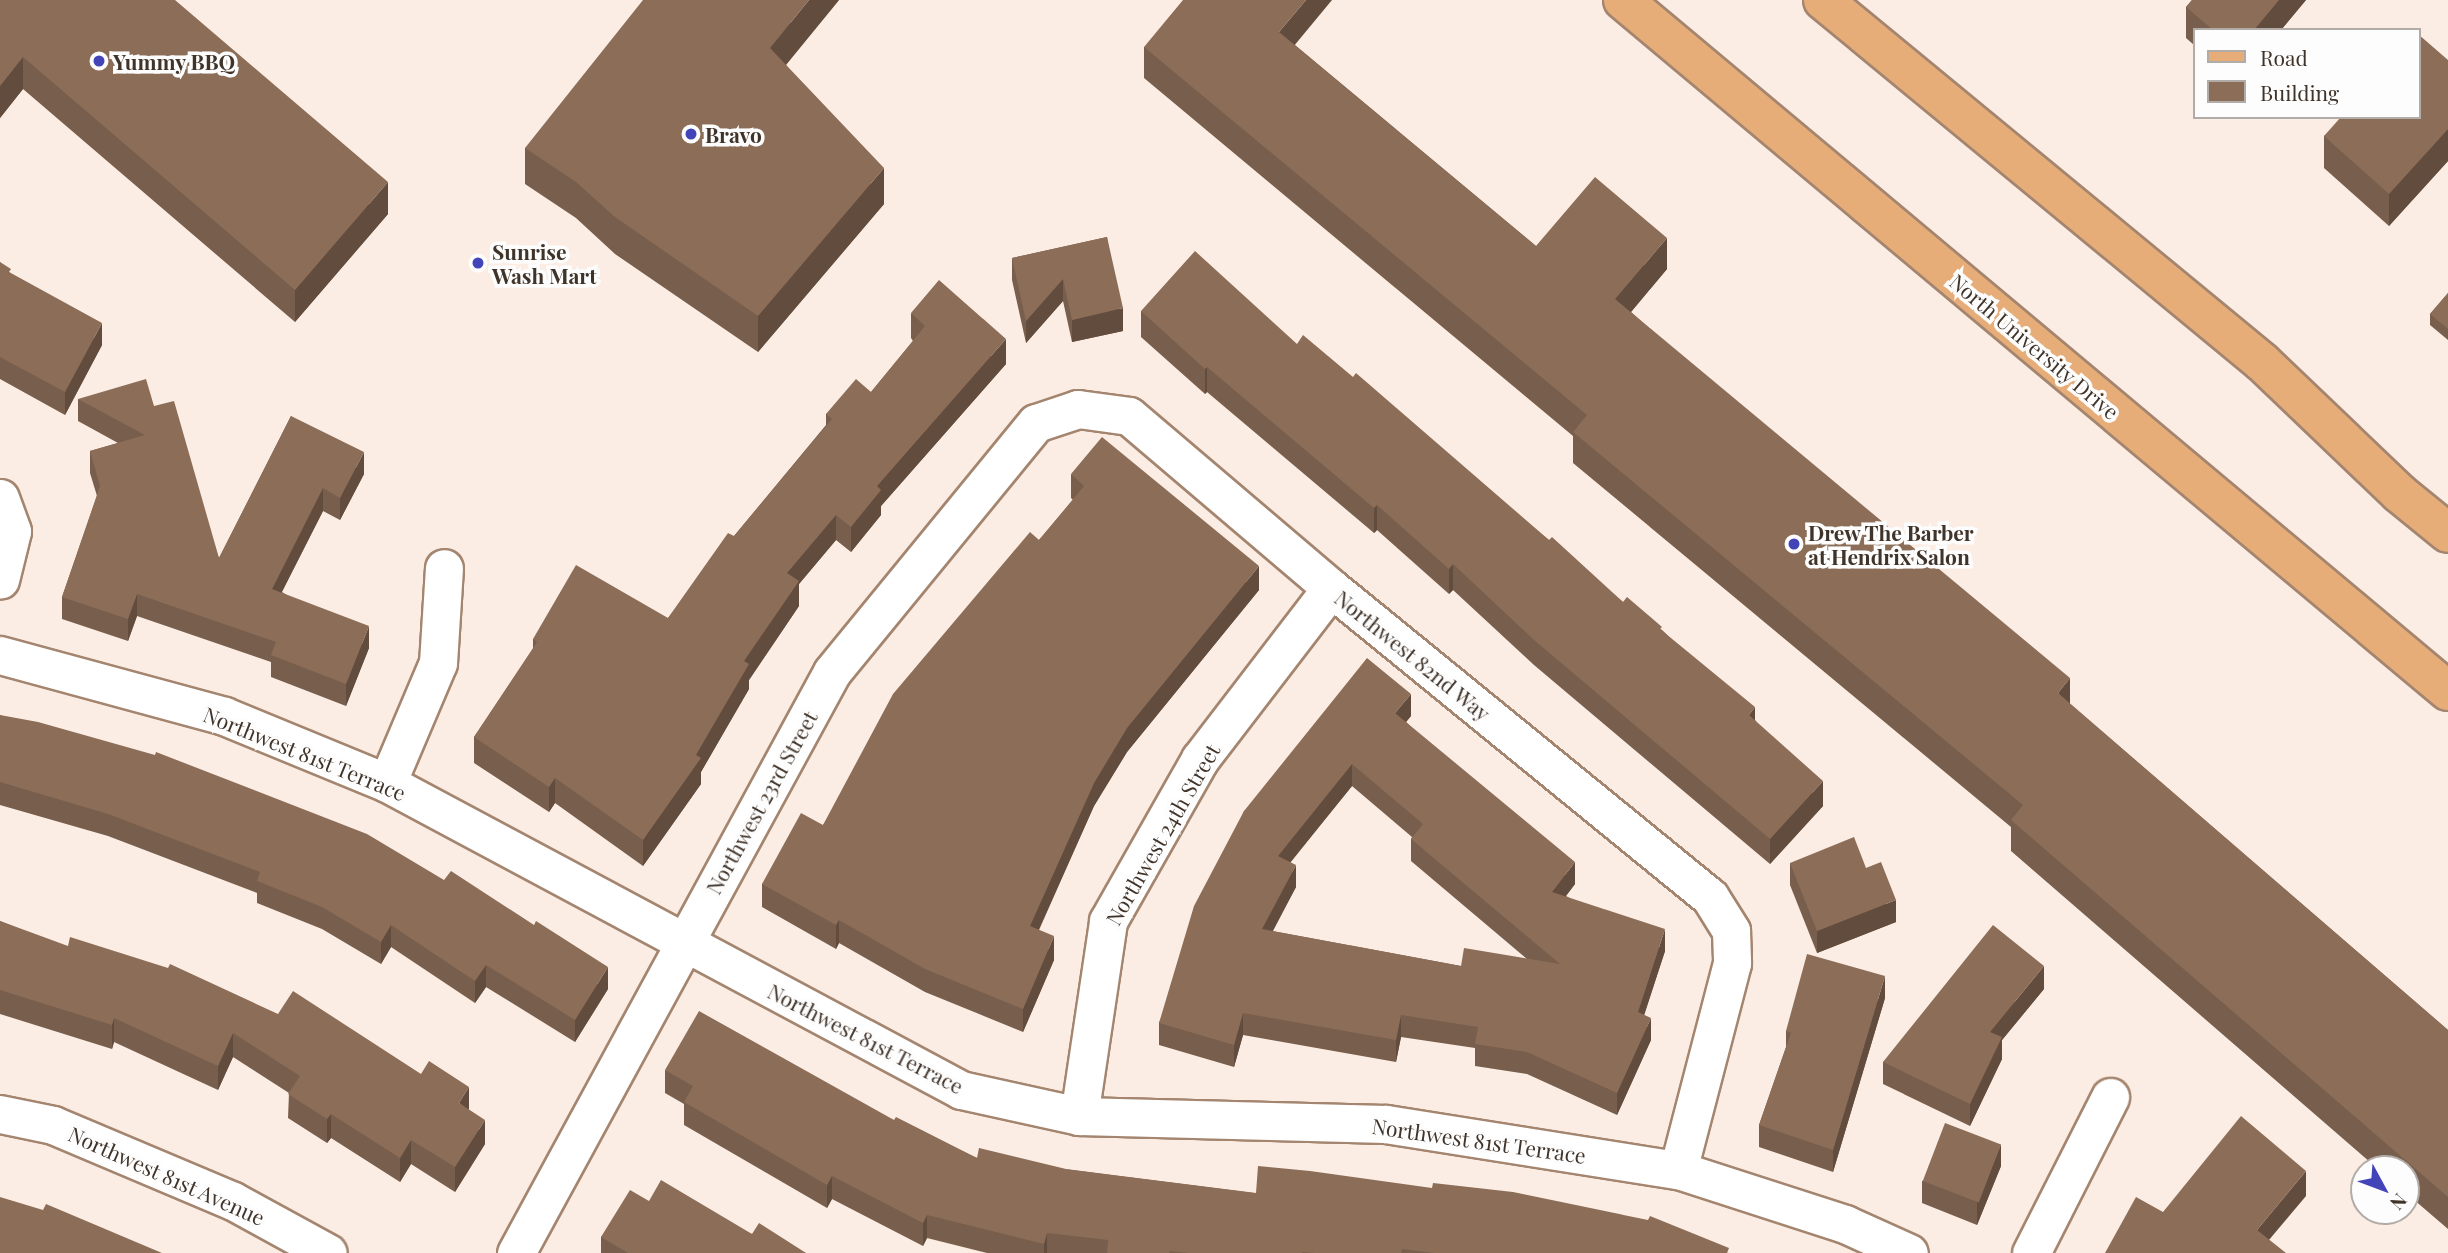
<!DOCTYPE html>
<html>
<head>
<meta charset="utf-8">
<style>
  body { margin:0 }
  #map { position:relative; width:2448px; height:1253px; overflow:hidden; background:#fbede3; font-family:"Playfair Display",serif }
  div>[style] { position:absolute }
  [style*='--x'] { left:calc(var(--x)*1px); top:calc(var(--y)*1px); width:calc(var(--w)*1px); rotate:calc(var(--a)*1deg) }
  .roads { filter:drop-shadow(2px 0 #a4856f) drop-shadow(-2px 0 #a4856f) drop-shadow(0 2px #a4856f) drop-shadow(0 -2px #a4856f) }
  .minor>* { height:37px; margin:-18.5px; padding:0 18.5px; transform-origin:18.5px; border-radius:18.5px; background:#fff }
  .primary>* { height:38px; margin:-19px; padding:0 19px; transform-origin:19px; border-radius:19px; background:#e7ad79 }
  .wall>* { inset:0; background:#785e4c }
  .shaded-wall>* { inset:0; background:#624c3e }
  .building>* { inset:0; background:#8c6d58; transform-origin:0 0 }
  .dots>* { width:19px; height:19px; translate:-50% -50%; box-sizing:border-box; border:4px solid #fdfdfd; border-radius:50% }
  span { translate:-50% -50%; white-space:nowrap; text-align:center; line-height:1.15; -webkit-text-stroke:7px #fdfdfd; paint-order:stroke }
  .poi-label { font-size:21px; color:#403329; font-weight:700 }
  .left { translate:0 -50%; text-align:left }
  .street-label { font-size:21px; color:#403329 }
  .legend { position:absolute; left:2193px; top:28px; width:228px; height:91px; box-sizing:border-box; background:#fdfdfd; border:2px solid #b1aca8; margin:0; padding:9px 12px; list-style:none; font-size:21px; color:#403329 }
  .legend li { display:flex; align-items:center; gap:14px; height:35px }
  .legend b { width:35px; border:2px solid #b1aca8 }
  .north { position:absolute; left:2350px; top:1155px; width:70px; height:70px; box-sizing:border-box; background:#fdfdfd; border:2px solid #b1aca8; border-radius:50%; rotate:131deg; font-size:19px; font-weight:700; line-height:28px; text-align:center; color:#403329 }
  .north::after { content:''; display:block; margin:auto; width:24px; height:32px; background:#4444b9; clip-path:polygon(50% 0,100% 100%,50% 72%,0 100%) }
</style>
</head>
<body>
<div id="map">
  <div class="roads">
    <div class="minor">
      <div style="--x:0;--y:498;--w:35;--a:70"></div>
      <div style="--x:12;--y:531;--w:50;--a:103.8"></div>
      <div style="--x:0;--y:655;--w:232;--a:15.2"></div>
      <div style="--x:224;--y:716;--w:176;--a:22.3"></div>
      <div style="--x:387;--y:783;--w:651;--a:28.14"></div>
      <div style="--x:961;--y:1090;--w:121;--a:12.4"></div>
      <div style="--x:1079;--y:1116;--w:307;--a:1.5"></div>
      <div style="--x:1386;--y:1124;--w:296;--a:9"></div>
      <div style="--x:1678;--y:1170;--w:176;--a:17.9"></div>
      <div style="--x:1845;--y:1224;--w:70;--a:24.4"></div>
      <div style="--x:387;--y:783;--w:130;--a:-67"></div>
      <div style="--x:438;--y:663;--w:95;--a:-86.4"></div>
      <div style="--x:0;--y:1114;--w:54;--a:11.7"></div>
      <div style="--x:53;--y:1125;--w:195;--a:22.9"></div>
      <div style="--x:233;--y:1201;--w:108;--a:28.7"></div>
      <div style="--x:1079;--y:1116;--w:197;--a:-81.5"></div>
      <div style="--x:1108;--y:921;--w:186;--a:-60.4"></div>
      <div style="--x:1200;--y:759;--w:215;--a:-52.5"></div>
      <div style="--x:516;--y:1253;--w:661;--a:-61.46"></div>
      <div style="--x:832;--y:672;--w:322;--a:-50.7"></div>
      <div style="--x:1036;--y:423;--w:44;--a:-18.4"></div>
      <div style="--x:1078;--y:409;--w:51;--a:7.8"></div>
      <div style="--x:1129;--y:416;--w:265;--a:40.4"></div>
      <div style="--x:1331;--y:588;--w:489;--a:39.2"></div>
      <div style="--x:1710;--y:897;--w:40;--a:58"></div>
      <div style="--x:1731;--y:931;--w:32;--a:88"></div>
      <div style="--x:1732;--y:963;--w:214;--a:104.6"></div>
      <div style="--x:2031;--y:1253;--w:175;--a:-63.1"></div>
    </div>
    <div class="primary">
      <div style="--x:1623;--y:0;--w:1076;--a:39.95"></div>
      <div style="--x:1823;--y:0;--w:569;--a:39.51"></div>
      <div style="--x:2262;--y:362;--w:190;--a:43.7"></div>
      <div style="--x:2399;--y:493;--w:63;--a:39.2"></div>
    </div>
  </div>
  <div class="wall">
    <div style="clip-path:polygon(0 0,388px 214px,295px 322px,23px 89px,0 118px)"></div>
    <div style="clip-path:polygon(839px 0,786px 65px,884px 204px,758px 352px,615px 254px,576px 218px,525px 184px,525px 148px)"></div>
    <div style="clip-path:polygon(2192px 0,2306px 0,2281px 30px,2194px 30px,2194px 45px,2186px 38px,2186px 7px)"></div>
    <div style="clip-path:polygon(1295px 45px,1536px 246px,1667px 269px,1631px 312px,2070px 704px,2448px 1030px,2448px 1229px,2406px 1193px,2406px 1169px,2378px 1169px,2011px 851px,2011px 827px,1573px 463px,1573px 436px,1144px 78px,1144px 47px)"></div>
    <div style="clip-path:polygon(2448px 60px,2448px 161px,2389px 226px,2324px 168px,2324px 136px)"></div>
    <div style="clip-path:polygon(1107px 237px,1123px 331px,1072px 342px,1063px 301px,1026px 343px,1012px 280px,1012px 258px)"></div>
    <div style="clip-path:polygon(0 262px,11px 274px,102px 345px,65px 415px,0 379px)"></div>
    <div style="clip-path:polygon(2448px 293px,2448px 340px,2430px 325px,2430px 314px)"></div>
    <div style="clip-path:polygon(1141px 311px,1297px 344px,1549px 540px,1623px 602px,1662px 630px,1755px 720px,1823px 806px,1770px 864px,1534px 665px,1453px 590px,1449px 594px,1377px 530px,1374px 533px,1207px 392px,1205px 394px,1141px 337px)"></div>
    <div style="clip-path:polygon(911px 313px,1006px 364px,881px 506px,881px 515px,851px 552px,836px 540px,799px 584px,799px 606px,749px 680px,749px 689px,701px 772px,701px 784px,643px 866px,555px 803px,549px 812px,474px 763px,474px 737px,533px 649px,533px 639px,668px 618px,734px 536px,826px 425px,826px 414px,871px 392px,913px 341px,911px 338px)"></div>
    <div style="clip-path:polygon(78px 399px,154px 406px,219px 558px,291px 416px,364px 474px,340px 520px,323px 511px,282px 592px,369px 648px,346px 706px,271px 677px,271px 662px,137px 616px,128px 641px,62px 619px,62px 597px,97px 496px,90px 473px,90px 451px,118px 443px,78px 421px)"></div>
    <div style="clip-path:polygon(1071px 474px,1259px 590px,1127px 752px,1094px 806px,1039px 930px,1054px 960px,1023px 1032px,925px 992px,839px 943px,836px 949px,762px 907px,762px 884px,823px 825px,1039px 540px,1073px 500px,1071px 498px)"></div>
    <div style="clip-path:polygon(0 715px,608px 989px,575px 1042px,486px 987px,475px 1003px,391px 947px,381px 964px,322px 929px,257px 903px,257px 893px,108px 836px,0 805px)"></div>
    <div style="clip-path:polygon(evenodd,1411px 716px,1406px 722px,1575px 884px,1566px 896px,1665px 951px,1644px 1015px,1651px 1040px,1617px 1115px,1527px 1074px,1475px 1066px,1475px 1048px,1401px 1037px,1396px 1062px,1243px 1035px,1234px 1067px,1159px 1045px,1159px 1023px,1244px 811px,1411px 716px,1352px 786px,1412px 837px,1411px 839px,1411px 861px,1527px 959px,1461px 966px,1272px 931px,1296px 887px,1290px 862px,1352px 786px)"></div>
    <div style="clip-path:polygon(1790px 863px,1866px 868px,1896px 922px,1817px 953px,1790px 885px)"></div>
    <div style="clip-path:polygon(0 921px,469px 1110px,485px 1144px,455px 1192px,411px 1164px,400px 1182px,331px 1138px,327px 1143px,288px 1118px,289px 1093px,233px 1057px,218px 1090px,114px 1042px,112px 1049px,0 1014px)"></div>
    <div style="clip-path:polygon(2044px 989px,2002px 1040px,2002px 1059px,1970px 1126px,1883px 1084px,1883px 1062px)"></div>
    <div style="clip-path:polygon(1885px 998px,1833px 1172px,1759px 1147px,1759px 1125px,1786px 1047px,1786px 1031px)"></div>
    <div style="clip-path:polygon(665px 1070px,894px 1120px,977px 1158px,1729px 1253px,987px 1253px,927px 1238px,923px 1246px,832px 1199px,827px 1208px,684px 1125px,684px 1104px,665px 1093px)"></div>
    <div style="clip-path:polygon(2001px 1166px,1977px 1225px,1922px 1203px,1922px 1181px)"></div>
    <div style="clip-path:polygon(649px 1201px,752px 1234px,806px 1253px,601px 1253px,601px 1237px)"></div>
  </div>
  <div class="shaded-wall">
    <div style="clip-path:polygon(809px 0,839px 0,770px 84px,770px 48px)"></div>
    <div style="clip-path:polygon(1306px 0,1332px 0,1279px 64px,1279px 32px)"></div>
    <div style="clip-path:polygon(2279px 0,2306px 0,2281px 30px,2254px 30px)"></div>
    <div style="clip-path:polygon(23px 57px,23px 89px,0 118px,0 86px)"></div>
    <div style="clip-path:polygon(2448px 129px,2448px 161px,2389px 226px,2389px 194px)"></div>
    <div style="clip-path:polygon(884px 168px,884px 204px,758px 352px,758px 316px)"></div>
    <div style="clip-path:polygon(388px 182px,388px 214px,295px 322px,295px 290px)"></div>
    <div style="clip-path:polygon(1667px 238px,1667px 269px,1615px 331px,1615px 299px)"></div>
    <div style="clip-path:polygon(1063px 279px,1063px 301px,1026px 343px,1026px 321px)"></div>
    <div style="clip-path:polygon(1123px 308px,1123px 331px,1072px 342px,1072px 320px)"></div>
    <div style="clip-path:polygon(102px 323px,102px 345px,65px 415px,65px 392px)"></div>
    <div style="clip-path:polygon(1006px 339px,1006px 364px,881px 506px,881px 515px,851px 552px,851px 527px,877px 486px)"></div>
    <div style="clip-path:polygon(1207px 367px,1207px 392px,1205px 394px,1205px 369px)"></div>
    <div style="clip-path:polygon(364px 452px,364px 474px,340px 520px,340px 498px)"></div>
    <div style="clip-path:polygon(323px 488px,323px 511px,272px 611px,272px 589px)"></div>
    <div style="clip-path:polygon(1377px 505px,1377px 530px,1374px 533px,1374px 508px)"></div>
    <div style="clip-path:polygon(836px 515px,836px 540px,799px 584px,799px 606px,749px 680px,749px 689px,701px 772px,701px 784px,643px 866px,643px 840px,744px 661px,787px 573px)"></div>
    <div style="clip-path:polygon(1453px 564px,1453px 590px,1449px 594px,1449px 569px)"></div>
    <div style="clip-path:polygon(1259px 566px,1259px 590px,1127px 752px,1094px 806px,1030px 949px,1030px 926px,1094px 783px,1127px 728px)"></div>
    <div style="clip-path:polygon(137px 594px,137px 616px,128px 641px,128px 619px)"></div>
    <div style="clip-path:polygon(369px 626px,369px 648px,346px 706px,346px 684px)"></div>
    <div style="clip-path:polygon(2070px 678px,2070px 710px,2058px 693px)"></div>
    <div style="clip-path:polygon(1411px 694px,1411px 716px,1395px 735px,1395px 713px)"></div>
    <div style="clip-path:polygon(1755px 707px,1755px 733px,1749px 715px)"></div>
    <div style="clip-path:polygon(1352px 764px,1352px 786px,1278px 878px,1278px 856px)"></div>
    <div style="clip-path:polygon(555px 778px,555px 803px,549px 812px,549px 787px)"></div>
    <div style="clip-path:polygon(1823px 781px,1823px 806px,1770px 864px,1770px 839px)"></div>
    <div style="clip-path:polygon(1575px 862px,1575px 884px,1552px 914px,1552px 892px)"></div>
    <div style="clip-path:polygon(1296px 865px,1296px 887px,1262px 952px,1262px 929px)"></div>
    <div style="clip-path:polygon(1896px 900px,1896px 922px,1817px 953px,1817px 931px)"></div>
    <div style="clip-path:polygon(839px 920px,839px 943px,836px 949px,836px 925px)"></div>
    <div style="clip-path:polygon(391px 925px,391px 947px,381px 964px,381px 942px)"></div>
    <div style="clip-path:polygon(1665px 929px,1665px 951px,1638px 1034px,1638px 1012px)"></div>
    <div style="clip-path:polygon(1054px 936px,1054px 960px,1023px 1032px,1023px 1009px)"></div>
    <div style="clip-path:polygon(486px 965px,486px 987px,475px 1003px,475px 981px)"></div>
    <div style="clip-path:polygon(2044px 966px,2044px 989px,2002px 1040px,2002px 1059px,1970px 1126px,1970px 1104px,1990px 1032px)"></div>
    <div style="clip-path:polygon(608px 967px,608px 989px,575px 1042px,575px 1020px)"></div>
    <div style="clip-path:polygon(1885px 976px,1885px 998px,1833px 1172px,1833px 1150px)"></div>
    <div style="clip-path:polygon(1243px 1013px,1243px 1035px,1234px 1067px,1234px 1045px)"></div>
    <div style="clip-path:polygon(1401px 1015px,1401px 1037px,1396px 1062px,1396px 1040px)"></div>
    <div style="clip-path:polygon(114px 1018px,114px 1042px,112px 1049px,112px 1025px)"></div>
    <div style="clip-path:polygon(1651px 1018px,1651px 1040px,1617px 1115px,1617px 1093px)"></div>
    <div style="clip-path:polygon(233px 1033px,233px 1057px,218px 1090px,218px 1066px)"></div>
    <div style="clip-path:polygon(469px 1087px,469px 1111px,459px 1103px)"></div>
    <div style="clip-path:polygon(331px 1114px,331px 1138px,327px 1143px,327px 1119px)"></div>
    <div style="clip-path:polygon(485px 1120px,485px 1144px,455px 1192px,455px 1167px)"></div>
    <div style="clip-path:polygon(411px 1140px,411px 1164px,400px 1182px,400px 1158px)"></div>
    <div style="clip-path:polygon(2001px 1144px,2001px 1166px,1977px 1225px,1977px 1202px)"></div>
    <div style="clip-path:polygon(2306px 1171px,2306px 1196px,2258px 1253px,2257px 1230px)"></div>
    <div style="clip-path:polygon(832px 1176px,832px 1199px,827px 1208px,827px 1185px)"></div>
    <div style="clip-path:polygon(927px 1215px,927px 1238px,923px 1246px,923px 1223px)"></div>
    <div style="clip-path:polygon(1047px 1233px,1047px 1253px,1044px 1253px,1044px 1244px)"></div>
  </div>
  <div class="building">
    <div style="clip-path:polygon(0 0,175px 0,388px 182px,295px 290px,23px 57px,0 86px)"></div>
    <div style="clip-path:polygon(643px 0,809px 0,770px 48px,884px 168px,758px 316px,615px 217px,576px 182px,525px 148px)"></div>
    <div style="clip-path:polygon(1183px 0,1306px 0,1279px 32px,1536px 246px,1595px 177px,1667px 238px,1615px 299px,2070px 678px,2058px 693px,2448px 1030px,2448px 1197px,2011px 820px,2023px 805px,1573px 432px,1587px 415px,1144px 47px)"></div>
    <div style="clip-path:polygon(2192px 0,2279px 0,2254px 30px,2213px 30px,2186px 7px)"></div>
    <div style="clip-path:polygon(2418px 34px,2448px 60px,2448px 129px,2389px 194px,2324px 136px,2341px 117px,2418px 117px)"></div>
    <div style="clip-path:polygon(1107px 237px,1123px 308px,1072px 320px,1063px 279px,1026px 321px,1012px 258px)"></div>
    <div style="clip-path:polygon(1195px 251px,1297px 344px,1303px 335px,1353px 377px,1356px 373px,1549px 540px,1552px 537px,1623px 602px,1627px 597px,1662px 627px,1660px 629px,1755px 707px,1749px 715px,1823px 781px,1770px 839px,1534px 640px,1453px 564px,1449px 569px,1377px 505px,1374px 508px,1207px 367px,1205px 369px,1141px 311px)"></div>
    <div style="clip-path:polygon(0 262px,11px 269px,9px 272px,102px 323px,65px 392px,0 357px)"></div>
    <div style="clip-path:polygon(939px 280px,1006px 339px,877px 486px,881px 490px,851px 527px,836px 515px,787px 573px,799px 581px,744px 661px,749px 664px,696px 755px,701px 758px,643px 840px,555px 778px,549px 787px,474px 737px,537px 642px,533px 639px,576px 565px,668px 618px,728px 533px,734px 536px,832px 419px,826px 414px,856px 379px,871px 392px,925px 326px,911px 313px)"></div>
    <div style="clip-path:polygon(2448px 293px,2448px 329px,2430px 314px)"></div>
    <div style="clip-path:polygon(146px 379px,154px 406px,174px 401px,219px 558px,291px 416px,364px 452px,340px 498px,323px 488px,272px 589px,369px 626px,346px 684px,271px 655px,276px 642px,137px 594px,128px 619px,62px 597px,100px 486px,90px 451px,145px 435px,78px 399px)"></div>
    <div style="clip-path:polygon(1102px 437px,1259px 566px,1127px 728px,1094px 783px,1030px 926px,1054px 936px,1023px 1009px,925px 969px,839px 920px,836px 925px,762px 884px,801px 813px,823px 825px,893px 694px,1030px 532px,1039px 540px,1084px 486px,1071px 474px)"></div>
    <div style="clip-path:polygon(evenodd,1367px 658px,1411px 694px,1395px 713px,1575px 862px,1552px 892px,1665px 929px,1638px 1012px,1651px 1018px,1617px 1093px,1527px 1052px,1475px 1044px,1478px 1027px,1401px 1015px,1396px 1040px,1243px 1013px,1234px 1045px,1159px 1023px,1194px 906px,1244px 811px,1367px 658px,1352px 764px,1423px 824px,1411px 839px,1560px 964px,1464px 948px,1461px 966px,1262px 929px,1296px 865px,1278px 856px,1352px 764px)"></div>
    <div style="clip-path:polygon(0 715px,38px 722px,155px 755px,156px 752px,367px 834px,444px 880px,451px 871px,534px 925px,536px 921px,608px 967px,575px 1020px,486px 965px,475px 981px,391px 925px,381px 942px,322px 907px,257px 881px,260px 872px,108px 814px,0 782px)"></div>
    <div style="clip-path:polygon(1854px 837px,1866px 868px,1881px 862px,1896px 900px,1817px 931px,1790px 863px)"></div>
    <div style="clip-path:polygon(0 921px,68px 946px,70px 937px,168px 968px,170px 964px,278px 1014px,293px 991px,421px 1074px,429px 1061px,469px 1087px,459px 1103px,485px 1120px,455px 1167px,411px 1140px,400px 1158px,331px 1114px,327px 1119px,288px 1094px,300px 1076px,233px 1033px,218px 1066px,114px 1018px,112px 1025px,0 990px)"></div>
    <div style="clip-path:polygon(1993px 925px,2044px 966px,1990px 1032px,2002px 1037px,1970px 1104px,1883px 1062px)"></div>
    <div style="clip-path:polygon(1807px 954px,1885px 976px,1833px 1150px,1759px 1125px,1791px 1033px,1786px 1031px)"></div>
    <div style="clip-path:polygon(699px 1011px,894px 1120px,896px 1117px,977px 1158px,979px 1148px,1066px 1169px,1256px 1193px,1258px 1166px,1310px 1171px,1432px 1188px,1433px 1183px,1513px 1192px,1648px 1220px,1650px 1216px,1729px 1248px,1727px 1253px,1434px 1253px,1402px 1249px,1401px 1253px,1314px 1253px,1302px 1252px,1302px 1253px,1189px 1253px,1170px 1251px,1169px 1253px,1107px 1253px,1108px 1240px,1047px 1233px,1044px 1244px,927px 1215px,923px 1223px,832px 1176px,827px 1185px,684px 1102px,693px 1086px,665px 1070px)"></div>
    <div style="clip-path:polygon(2241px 1116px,2306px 1171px,2257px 1230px,2286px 1253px,2105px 1253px,2136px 1197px,2163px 1212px)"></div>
    <div style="left:1945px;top:1123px;width:60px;height:62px;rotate:21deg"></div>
    <div style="clip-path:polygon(661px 1180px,752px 1234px,759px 1223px,806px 1253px,628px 1253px,601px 1237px,630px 1190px,649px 1201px)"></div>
    <div style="clip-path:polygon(0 1197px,43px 1210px,46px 1204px,162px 1253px,0 1253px)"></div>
  </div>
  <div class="dots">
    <div style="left:99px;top:61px;background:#4444b9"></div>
    <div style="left:691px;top:134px;background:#4444b9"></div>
    <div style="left:478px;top:263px;background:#4444b9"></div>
    <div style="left:1794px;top:544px;background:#4444b9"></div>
  </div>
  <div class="poi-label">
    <span class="left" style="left:113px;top:61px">Yummy BBQ</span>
    <span class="left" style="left:705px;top:134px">Bravo</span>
    <span class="left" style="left:492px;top:263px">Sunrise<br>Wash Mart</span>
    <span class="left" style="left:1808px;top:544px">Drew The Barber<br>at Hendrix Salon</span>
  </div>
  <div class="street-label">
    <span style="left:2035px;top:346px;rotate:40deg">North University Drive</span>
    <span style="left:1413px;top:655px;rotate:39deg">Northwest 82nd Way</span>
    <span style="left:305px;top:753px;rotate:22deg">Northwest 81st Terrace</span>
    <span style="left:761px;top:802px;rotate:-61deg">Northwest 23rd Street</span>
    <span style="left:1162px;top:834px;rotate:-60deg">Northwest 24th Street</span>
    <span style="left:866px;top:1038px;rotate:27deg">Northwest 81st Terrace</span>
    <span style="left:1479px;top:1140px;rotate:8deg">Northwest 81st Terrace</span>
    <span style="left:167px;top:1175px;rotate:24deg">Northwest 81st Avenue</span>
  </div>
  <ul class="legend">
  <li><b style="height:9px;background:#e7ad79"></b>Road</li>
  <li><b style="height:19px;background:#8c6d58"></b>Building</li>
  </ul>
  <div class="north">N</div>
</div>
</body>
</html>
